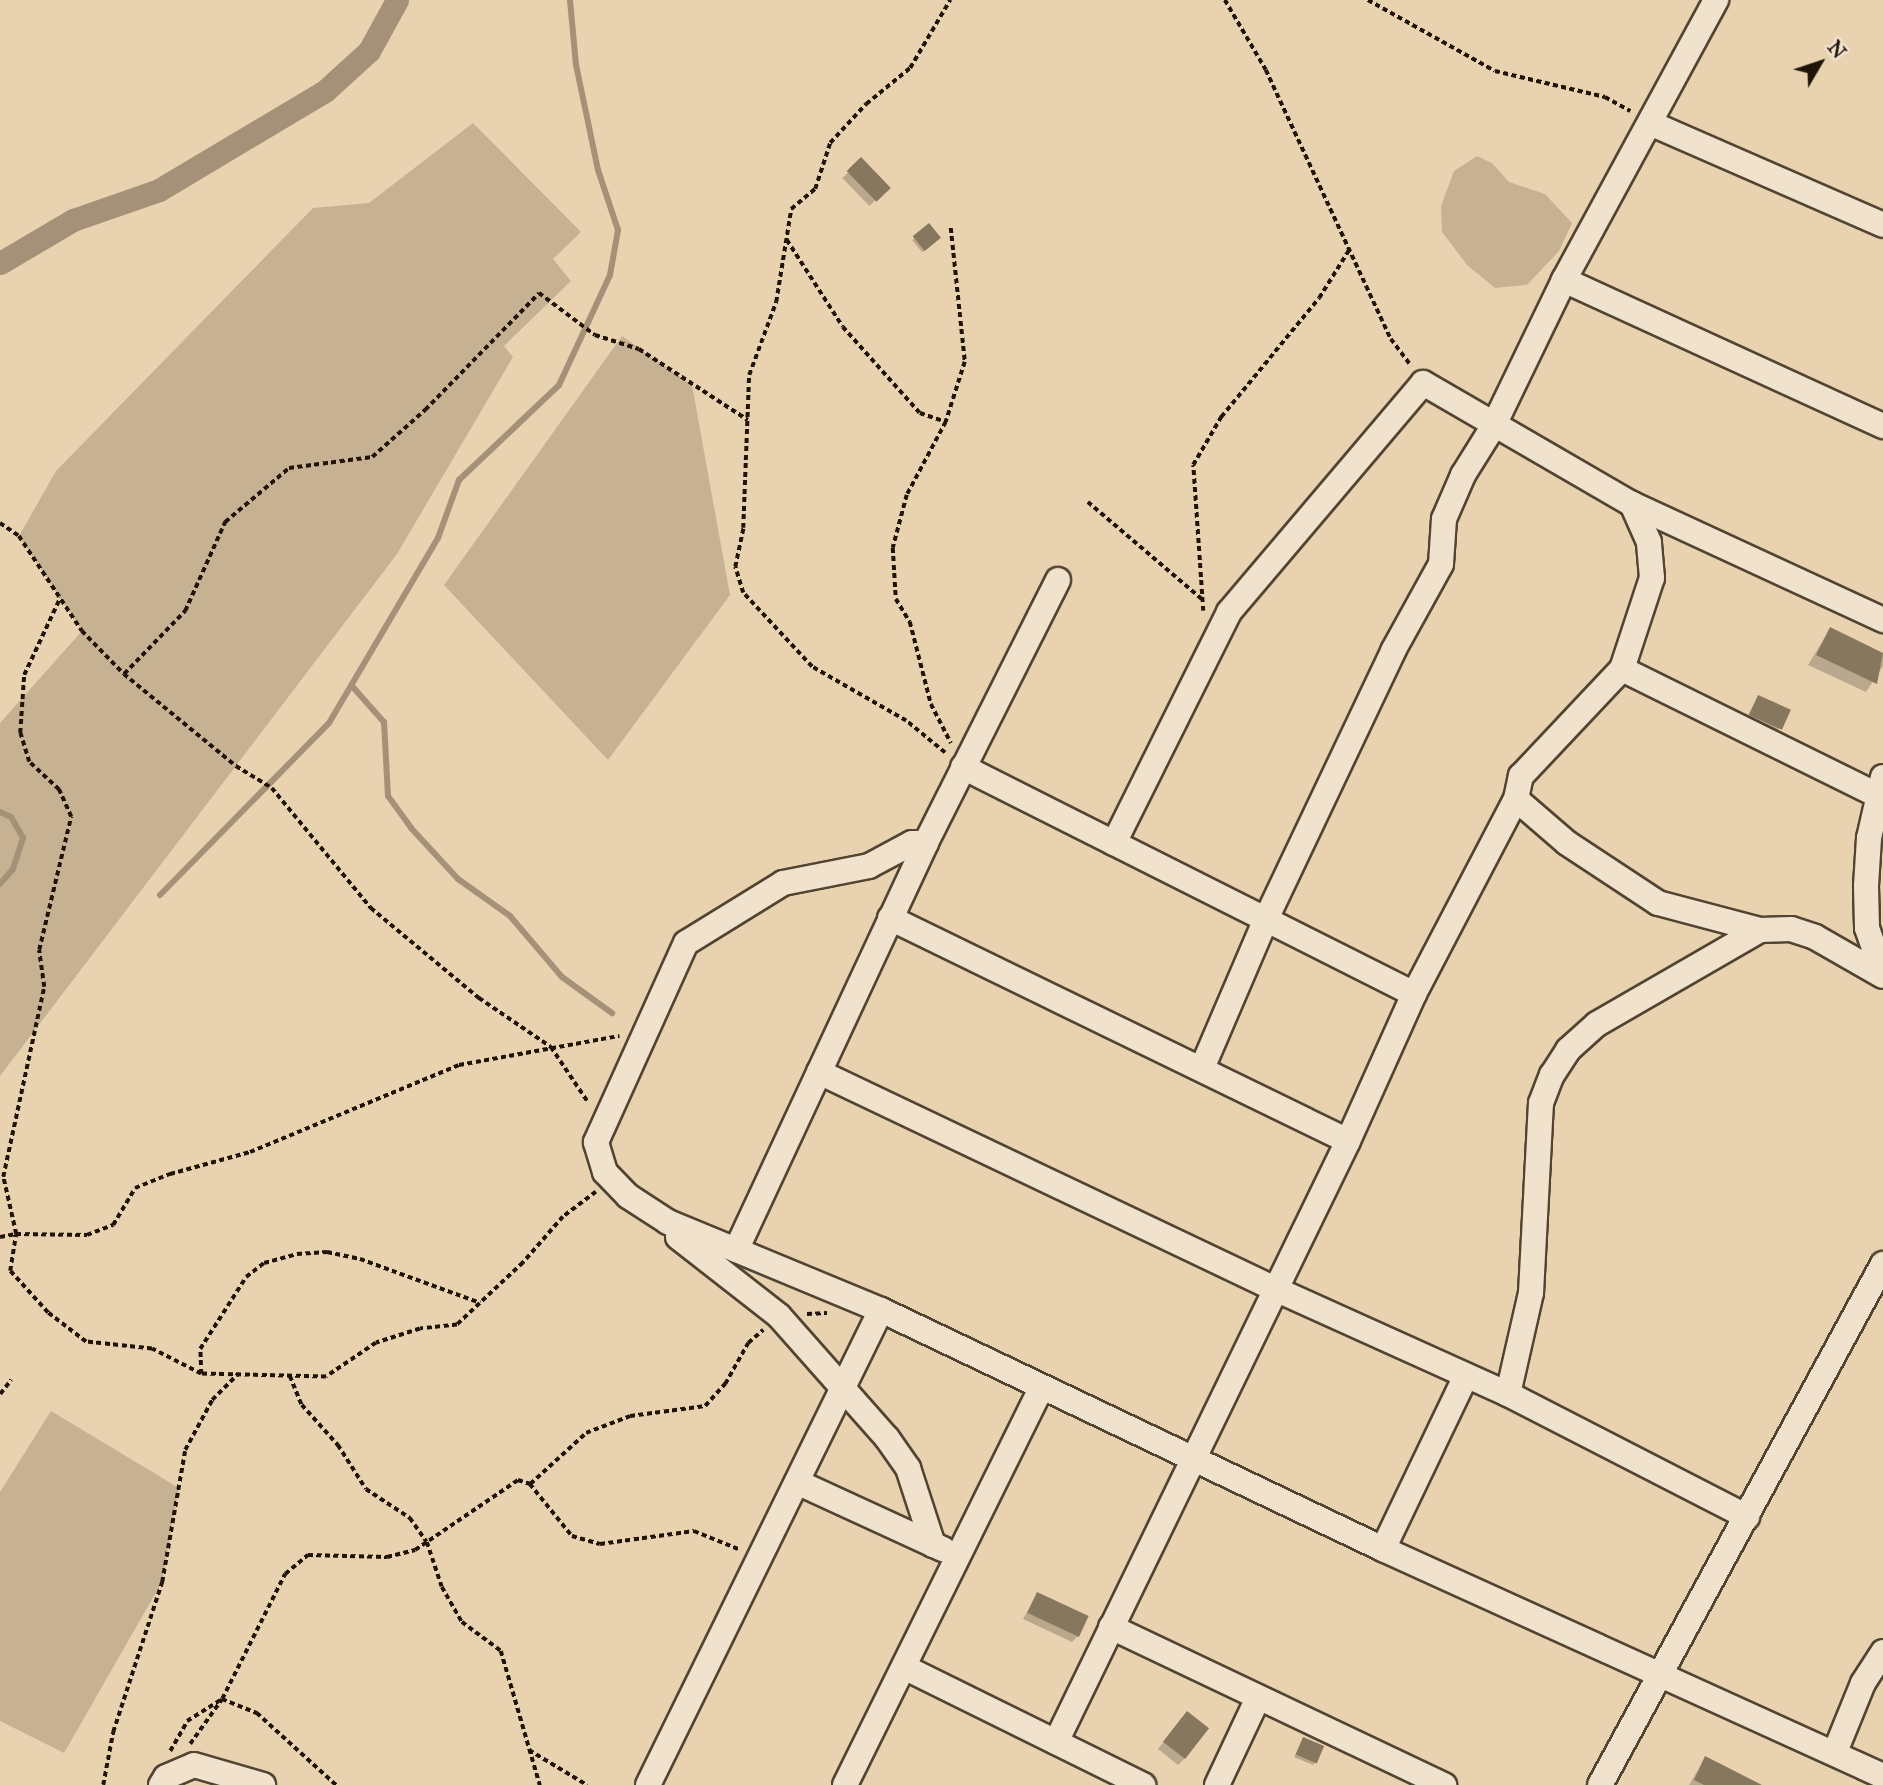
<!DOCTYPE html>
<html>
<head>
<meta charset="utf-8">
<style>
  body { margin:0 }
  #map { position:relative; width:1883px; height:1785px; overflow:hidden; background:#e8d2b0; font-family:"IM FELL Great Primer",serif }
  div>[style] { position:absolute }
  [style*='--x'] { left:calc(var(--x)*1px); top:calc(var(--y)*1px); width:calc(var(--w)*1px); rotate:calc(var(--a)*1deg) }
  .green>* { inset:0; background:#c6b293 }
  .shadow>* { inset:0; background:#0003; transform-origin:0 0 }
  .stream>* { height:6px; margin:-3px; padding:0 3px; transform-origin:3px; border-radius:3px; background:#a49177 }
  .canal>* { height:23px; margin:-11.5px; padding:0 11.5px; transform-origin:11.5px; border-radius:11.5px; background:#a49177 }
  .building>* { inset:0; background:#88775f; transform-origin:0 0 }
  .path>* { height:3.5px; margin-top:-1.75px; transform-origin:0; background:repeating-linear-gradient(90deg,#1f1407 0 5px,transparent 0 8.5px) }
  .roads { filter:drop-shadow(2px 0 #514431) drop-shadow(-2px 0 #514431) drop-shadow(0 2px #514431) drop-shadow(0 -2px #514431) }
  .minor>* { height:24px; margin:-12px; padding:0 12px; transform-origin:12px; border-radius:12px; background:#f0e2cc }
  span { translate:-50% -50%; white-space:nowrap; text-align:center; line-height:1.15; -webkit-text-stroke:5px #f0e2cc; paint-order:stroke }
  .north { position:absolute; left:1785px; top:28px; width:70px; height:70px; -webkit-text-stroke:5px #f0e2cc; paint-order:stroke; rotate:51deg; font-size:19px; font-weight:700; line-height:28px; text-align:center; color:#1f1407 }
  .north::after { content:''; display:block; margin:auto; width:24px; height:32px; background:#1f1407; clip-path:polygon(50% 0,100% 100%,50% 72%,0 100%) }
</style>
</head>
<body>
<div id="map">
  <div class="green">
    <div style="clip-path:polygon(473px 123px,581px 232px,553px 259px,571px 281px,504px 346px,513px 357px,397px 554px,0 1076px,0 723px,82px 631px,19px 536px,56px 471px,313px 208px,369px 203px)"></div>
    <div style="clip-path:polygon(1477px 156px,1492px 163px,1509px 182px,1545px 194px,1572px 223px,1559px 251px,1527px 285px,1495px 288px,1467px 265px,1442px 232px,1441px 206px,1454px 171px)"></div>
    <div style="clip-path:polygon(622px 336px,692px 385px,730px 595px,608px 760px,444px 585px)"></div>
    <div style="clip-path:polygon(51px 1411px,179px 1488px,162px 1582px,64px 1753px,0 1721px,0 1492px)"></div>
  </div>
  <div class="shadow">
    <div style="left:861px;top:160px;width:39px;height:26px;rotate:46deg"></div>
    <div style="left:929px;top:226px;width:16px;height:22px;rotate:50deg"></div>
    <div style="clip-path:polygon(1830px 629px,1883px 655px,1883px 666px,1866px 692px,1808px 665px)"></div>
    <div style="clip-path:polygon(1758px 697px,1789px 711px,1774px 736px,1744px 722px)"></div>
    <div style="clip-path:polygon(1037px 1594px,1078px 1636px,1072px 1642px,1023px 1619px)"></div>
    <div style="clip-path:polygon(1181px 1719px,1184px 1759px,1178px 1765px,1158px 1749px)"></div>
    <div style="clip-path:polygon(1304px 1739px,1315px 1763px,1313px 1765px,1294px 1757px)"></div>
    <div style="clip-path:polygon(1705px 1758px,1747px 1785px,1689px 1785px)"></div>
  </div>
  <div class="stream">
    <div style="--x:352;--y:686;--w:48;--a:48.4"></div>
    <div style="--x:384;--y:722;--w:74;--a:86.9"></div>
    <div style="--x:388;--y:796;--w:39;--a:54"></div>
    <div style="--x:411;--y:828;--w:69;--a:47.3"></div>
    <div style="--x:458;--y:879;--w:64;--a:35.4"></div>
    <div style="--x:510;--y:916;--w:80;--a:49.6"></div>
    <div style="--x:562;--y:977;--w:62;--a:35.8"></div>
    <div style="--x:0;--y:812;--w:12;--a:24"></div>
    <div style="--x:11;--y:817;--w:24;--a:60"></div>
    <div style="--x:23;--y:838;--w:33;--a:108"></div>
    <div style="--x:13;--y:869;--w:20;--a:131"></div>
    <div style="--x:160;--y:895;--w:241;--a:-45.5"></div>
    <div style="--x:329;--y:723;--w:215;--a:-59.5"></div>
    <div style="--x:438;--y:538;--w:62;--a:-70.1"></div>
    <div style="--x:459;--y:480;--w:138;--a:-43.5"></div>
    <div style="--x:559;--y:385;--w:121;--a:-65.1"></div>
    <div style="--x:610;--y:275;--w:46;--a:-79.9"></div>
    <div style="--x:618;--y:230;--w:63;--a:-108.4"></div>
    <div style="--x:598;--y:170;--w:107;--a:-101.8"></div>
    <div style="--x:576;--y:65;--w:65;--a:-95.3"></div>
  </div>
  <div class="canal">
    <div style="--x:0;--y:263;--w:85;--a:-30.5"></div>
    <div style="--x:73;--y:220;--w:91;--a:-19.2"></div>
    <div style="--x:159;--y:190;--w:193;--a:-30.8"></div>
    <div style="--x:325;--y:91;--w:59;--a:-42.3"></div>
    <div style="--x:369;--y:51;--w:58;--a:-61.2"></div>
  </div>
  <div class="building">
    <div style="left:861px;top:157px;width:43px;height:20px;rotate:46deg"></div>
    <div style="left:929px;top:223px;width:19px;height:21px;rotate:51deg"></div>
    <div style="clip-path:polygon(1830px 627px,1883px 653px,1877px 684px,1816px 655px)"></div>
    <div style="left:1758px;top:695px;width:36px;height:22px;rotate:24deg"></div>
    <div style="left:1037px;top:1592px;width:57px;height:23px;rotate:25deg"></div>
    <div style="left:1187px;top:1711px;width:28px;height:39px;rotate:38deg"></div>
    <div style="left:1303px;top:1737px;width:23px;height:19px;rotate:23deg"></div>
    <div style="clip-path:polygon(1705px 1756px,1762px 1785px,1704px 1785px,1694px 1780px)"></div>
  </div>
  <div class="path">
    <div style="--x:1225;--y:0;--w:81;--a:59.6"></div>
    <div style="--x:1266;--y:70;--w:297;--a:65.1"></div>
    <div style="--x:1391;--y:339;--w:34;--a:53"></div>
    <div style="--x:1368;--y:0;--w:145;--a:29.2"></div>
    <div style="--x:1495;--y:71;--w:113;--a:13.3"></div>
    <div style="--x:1605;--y:97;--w:29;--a:29"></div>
    <div style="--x:951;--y:228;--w:135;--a:84"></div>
    <div style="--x:965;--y:362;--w:63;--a:107.6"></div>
    <div style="--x:946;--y:422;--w:83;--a:118.1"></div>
    <div style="--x:907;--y:495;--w:55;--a:104.8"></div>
    <div style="--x:893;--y:548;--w:51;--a:86.6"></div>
    <div style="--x:896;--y:599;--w:27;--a:59"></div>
    <div style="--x:910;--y:622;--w:85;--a:75.6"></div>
    <div style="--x:931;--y:704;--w:44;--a:62.9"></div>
    <div style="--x:787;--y:240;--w:103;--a:57.2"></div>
    <div style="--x:843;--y:327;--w:115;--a:48.2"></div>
    <div style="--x:920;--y:413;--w:28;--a:19"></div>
    <div style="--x:1088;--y:502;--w:150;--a:40.4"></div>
    <div style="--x:0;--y:523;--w:23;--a:34"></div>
    <div style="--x:19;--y:536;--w:114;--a:56.4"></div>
    <div style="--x:82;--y:631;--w:60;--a:45.7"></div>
    <div style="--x:124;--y:674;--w:145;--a:39.4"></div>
    <div style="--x:236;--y:766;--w:42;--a:31.4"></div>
    <div style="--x:272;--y:788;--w:156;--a:50.5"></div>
    <div style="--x:371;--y:908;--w:141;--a:39.8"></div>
    <div style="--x:479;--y:998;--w:87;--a:34.2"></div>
    <div style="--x:551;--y:1047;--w:66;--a:56.1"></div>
    <div style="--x:1203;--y:611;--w:146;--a:-93.9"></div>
    <div style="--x:1193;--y:465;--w:56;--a:-59.7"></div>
    <div style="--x:1221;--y:417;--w:154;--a:-50.5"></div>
    <div style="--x:1319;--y:298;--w:57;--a:-58"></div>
    <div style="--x:124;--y:674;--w:88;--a:-45.9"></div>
    <div style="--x:185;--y:611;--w:98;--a:-65.8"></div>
    <div style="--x:225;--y:522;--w:84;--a:-40.2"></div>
    <div style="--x:289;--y:468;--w:84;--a:-7.5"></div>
    <div style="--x:372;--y:457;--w:71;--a:-41.6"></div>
    <div style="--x:425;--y:410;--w:163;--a:-45.7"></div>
    <div style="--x:539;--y:293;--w:70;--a:36.9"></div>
    <div style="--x:595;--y:335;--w:46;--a:17.7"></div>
    <div style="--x:639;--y:349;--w:130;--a:33.1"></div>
    <div style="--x:945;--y:753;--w:50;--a:-140.6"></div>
    <div style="--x:906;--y:721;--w:108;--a:-150.1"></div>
    <div style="--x:812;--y:667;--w:101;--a:-133"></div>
    <div style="--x:743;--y:593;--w:27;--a:-107"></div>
    <div style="--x:735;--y:567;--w:40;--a:-78"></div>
    <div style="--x:743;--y:528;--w:153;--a:-87.8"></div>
    <div style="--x:749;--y:375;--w:78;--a:-69.7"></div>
    <div style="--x:776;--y:302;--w:94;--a:-80.8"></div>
    <div style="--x:791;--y:209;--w:31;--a:-40"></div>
    <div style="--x:815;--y:189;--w:48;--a:-71.9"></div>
    <div style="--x:830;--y:143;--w:53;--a:-47.3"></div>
    <div style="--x:866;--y:104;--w:57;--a:-39.3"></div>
    <div style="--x:910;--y:68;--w:79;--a:-59.5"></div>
    <div style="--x:596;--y:1192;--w:41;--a:142.9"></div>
    <div style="--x:563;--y:1217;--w:61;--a:131"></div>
    <div style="--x:523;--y:1263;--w:91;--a:136.8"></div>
    <div style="--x:457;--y:1325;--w:37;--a:174"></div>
    <div style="--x:420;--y:1329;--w:46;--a:162.3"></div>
    <div style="--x:376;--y:1343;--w:60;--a:145.8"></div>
    <div style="--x:326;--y:1377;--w:125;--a:-178.6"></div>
    <div style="--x:201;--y:1374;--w:55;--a:-153"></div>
    <div style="--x:152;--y:1349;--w:66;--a:-173.9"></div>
    <div style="--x:86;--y:1342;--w:48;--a:-142.7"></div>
    <div style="--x:48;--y:1313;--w:57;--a:-132.1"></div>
    <div style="--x:10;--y:1271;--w:37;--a:-81"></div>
    <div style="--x:16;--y:1234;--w:71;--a:0.8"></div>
    <div style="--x:87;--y:1235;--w:28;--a:-21"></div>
    <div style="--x:113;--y:1225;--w:43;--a:-59.3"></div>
    <div style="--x:135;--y:1188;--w:38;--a:-22"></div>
    <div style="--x:170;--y:1174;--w:83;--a:-15.4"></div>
    <div style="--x:250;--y:1152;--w:226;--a:-22.6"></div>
    <div style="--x:459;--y:1065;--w:163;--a:-10.3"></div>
    <div style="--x:0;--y:1237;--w:16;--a:-11"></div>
    <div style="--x:16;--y:1234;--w:58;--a:-102.8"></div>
    <div style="--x:3;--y:1177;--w:194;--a:-77.8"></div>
    <div style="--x:44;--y:987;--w:37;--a:-98"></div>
    <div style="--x:39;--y:950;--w:137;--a:-76.5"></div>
    <div style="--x:71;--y:817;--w:30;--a:-114"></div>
    <div style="--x:59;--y:790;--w:41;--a:-137"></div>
    <div style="--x:29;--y:762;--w:30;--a:-107"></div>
    <div style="--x:20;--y:733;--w:58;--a:-86.1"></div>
    <div style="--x:24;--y:675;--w:85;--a:-64.9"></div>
    <div style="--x:807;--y:1314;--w:20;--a:-3"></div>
    <div style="--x:201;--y:1374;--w:25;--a:-92"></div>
    <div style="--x:200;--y:1349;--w:85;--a:-57.4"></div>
    <div style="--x:246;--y:1277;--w:23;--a:-38"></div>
    <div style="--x:264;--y:1263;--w:34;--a:-15"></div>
    <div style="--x:297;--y:1254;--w:30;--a:-4"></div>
    <div style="--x:327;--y:1252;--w:34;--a:12"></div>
    <div style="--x:360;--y:1259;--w:128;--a:20.1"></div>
    <div style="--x:290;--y:1376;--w:31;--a:68"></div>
    <div style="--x:302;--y:1405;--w:54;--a:48"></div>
    <div style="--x:338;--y:1445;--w:52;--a:57.5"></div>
    <div style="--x:366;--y:1489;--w:53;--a:33.4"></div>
    <div style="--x:410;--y:1518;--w:29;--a:55"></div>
    <div style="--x:427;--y:1542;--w:47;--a:71.6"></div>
    <div style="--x:442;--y:1587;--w:40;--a:60.3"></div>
    <div style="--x:462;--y:1622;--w:49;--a:36.6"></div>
    <div style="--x:501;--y:1651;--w:140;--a:73.8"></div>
    <div style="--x:0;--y:1394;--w:18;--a:-52"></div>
    <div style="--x:530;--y:1484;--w:76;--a:-42.3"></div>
    <div style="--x:586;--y:1433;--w:47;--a:-21.1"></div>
    <div style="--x:630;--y:1416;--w:76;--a:-7.6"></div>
    <div style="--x:705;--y:1406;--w:30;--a:-48"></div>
    <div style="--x:725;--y:1384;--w:47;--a:-60.7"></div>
    <div style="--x:748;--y:1343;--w:20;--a:-41"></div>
    <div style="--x:190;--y:1744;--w:55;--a:-54.6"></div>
    <div style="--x:222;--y:1699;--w:140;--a:-63.3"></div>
    <div style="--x:285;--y:1574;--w:30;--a:-40"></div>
    <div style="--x:308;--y:1555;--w:79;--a:1.5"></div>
    <div style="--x:387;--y:1557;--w:29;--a:-14"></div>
    <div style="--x:415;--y:1550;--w:125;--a:-34.2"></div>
    <div style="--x:518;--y:1480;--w:13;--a:18"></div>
    <div style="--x:530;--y:1484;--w:67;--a:51.1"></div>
    <div style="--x:572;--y:1536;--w:29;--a:16"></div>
    <div style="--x:600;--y:1544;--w:95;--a:-7.9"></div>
    <div style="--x:694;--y:1531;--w:48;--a:22.2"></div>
    <div style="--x:529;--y:1750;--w:68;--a:31.1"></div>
    <div style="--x:170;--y:1751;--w:34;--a:-60"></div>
    <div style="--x:187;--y:1721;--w:41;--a:-32.2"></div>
    <div style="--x:222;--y:1699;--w:38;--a:22"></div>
    <div style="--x:257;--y:1713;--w:107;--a:42.3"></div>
    <div style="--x:103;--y:1785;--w:54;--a:-79.3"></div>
    <div style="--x:113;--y:1732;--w:158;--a:-71.9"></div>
    <div style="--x:162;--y:1582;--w:134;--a:-80.1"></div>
    <div style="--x:185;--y:1450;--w:57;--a:-61.6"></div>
    <div style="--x:212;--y:1400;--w:37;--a:-45"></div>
  </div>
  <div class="roads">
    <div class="minor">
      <div style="--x:1650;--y:123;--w:254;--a:23.6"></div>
      <div style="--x:1564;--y:280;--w:351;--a:24.6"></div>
      <div style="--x:1058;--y:580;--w:294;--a:116.7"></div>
      <div style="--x:926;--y:843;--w:449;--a:115"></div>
      <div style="--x:736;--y:1250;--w:157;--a:22.5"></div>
      <div style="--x:881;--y:1310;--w:556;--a:25.46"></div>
      <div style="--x:1383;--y:1549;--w:549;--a:24.42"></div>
      <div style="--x:1622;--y:669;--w:284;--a:26.3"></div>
      <div style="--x:963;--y:767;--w:505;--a:26.72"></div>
      <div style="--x:1883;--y:777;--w:63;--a:102.9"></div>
      <div style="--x:1869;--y:838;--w:48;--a:93.6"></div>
      <div style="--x:1866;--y:886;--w:42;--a:88.6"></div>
      <div style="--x:1867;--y:928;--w:49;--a:70.8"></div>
      <div style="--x:1516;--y:799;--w:67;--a:40.8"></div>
      <div style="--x:1567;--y:843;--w:109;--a:33.4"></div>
      <div style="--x:1658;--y:903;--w:106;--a:14.8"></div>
      <div style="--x:1760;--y:930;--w:31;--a:-2"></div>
      <div style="--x:1791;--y:929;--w:25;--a:18"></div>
      <div style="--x:1815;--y:937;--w:78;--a:29.8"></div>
      <div style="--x:1114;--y:843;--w:258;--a:-63.5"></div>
      <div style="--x:1229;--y:612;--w:300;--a:-49.7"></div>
      <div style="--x:1423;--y:383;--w:241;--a:30.1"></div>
      <div style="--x:1632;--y:504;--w:277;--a:24.8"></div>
      <div style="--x:890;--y:918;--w:509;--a:25.96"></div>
      <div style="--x:1203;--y:1066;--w:160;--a:-66.8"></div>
      <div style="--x:1266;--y:919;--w:297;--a:-64.6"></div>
      <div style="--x:1393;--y:651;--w:99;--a:-61.1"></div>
      <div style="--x:1441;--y:564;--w:45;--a:-86.2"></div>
      <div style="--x:1444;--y:519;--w:48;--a:-66.6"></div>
      <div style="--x:1463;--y:475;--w:57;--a:-58"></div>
      <div style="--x:1493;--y:427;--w:163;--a:-64.2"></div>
      <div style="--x:1564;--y:280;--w:319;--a:-61.5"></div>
      <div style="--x:819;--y:1072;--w:503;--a:25.44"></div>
      <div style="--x:1273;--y:1288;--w:258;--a:24.3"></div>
      <div style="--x:1508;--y:1394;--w:269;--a:27.2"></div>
      <div style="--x:678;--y:1237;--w:128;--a:38"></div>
      <div style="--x:779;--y:1316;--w:163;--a:48.5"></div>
      <div style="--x:887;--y:1438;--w:37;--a:55"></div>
      <div style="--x:908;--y:1468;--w:81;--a:72"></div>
      <div style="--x:736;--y:1250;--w:74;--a:-157.6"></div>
      <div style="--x:668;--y:1222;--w:48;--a:-147"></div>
      <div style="--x:628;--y:1196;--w:33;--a:-134"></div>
      <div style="--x:605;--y:1172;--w:31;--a:-107"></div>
      <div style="--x:596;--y:1142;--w:218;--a:-65.7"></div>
      <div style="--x:686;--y:943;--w:114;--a:-31.7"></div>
      <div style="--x:783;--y:883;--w:88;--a:-11.2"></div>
      <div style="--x:869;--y:866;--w:49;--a:-28.1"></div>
      <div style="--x:912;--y:843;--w:14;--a:0"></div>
      <div style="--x:1508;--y:1394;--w:104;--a:-77.2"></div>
      <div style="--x:1531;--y:1293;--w:190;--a:-87"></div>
      <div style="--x:1541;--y:1103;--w:30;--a:-69"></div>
      <div style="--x:1552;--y:1075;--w:30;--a:-57"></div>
      <div style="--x:1568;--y:1050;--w:39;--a:-42"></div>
      <div style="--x:1597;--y:1024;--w:188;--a:-30"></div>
      <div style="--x:797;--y:1482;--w:161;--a:24.7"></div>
      <div style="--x:1383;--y:1549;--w:192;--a:-64.4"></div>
      <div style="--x:1111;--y:1627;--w:369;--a:25.4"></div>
      <div style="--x:904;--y:1667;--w:267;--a:26.3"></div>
      <div style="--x:1056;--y:1742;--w:668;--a:-64.09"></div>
      <div style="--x:1348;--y:1141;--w:161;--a:-65.8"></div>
      <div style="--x:1414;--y:994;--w:220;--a:-62.4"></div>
      <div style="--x:1516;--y:799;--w:24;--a:-78"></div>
      <div style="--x:1521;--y:776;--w:147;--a:-46.7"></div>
      <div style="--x:1622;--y:669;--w:96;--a:-71.8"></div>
      <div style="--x:1652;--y:578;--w:36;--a:-95"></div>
      <div style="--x:1649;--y:542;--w:42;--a:-114.1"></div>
      <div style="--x:1835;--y:1752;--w:74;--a:-67.9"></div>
      <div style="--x:1863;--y:1683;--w:37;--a:-57"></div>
      <div style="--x:161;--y:1785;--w:9;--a:-58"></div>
      <div style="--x:166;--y:1777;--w:30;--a:-23"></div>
      <div style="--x:194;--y:1765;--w:72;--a:16.2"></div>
      <div style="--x:648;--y:1785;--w:529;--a:-63.87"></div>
      <div style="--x:845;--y:1785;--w:444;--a:-63.7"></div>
      <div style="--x:1217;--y:1785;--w:96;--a:-64.8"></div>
      <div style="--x:1600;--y:1785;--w:593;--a:-61.49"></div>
    </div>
  </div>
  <div class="north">N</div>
</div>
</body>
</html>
